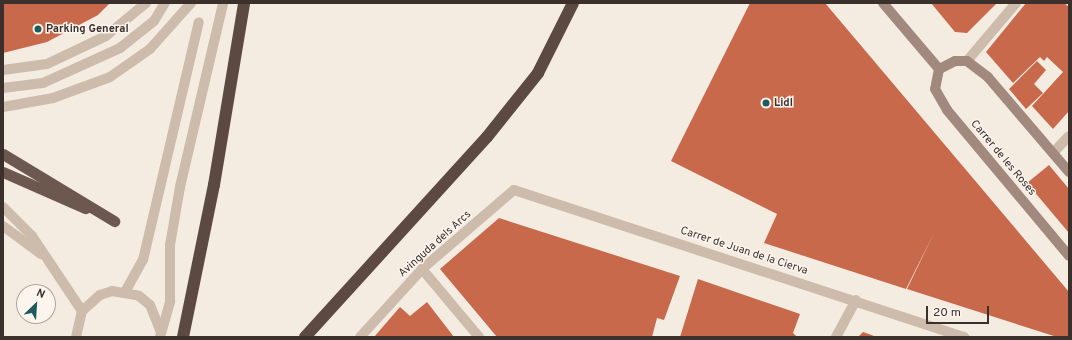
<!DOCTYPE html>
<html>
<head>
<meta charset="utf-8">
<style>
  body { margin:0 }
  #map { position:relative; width:1072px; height:340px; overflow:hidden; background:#f4ebe1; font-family:Overpass,sans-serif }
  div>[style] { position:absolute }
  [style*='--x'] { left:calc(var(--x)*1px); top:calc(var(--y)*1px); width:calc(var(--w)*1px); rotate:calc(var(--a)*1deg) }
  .building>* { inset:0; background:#c8694b }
  .service>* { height:10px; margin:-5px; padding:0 5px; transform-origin:5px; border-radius:5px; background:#cdbbac }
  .minor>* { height:10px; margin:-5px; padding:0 5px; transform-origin:5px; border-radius:5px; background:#cdbbac }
  .tertiary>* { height:10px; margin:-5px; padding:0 5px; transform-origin:5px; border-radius:5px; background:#cdbbac }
  .secondary>* { height:10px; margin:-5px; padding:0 5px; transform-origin:5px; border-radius:5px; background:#a18a7d }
  .trunk>* { height:11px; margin:-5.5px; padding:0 5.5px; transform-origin:5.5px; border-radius:5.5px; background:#6c584f }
  .motorway>* { height:12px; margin:-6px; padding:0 6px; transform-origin:6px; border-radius:6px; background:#5c4a42 }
  .dots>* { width:11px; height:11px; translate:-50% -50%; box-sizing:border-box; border:2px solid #fbf5ee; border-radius:50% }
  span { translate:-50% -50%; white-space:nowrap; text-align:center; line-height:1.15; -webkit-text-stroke:3px #fbf5ee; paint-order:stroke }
  .poi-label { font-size:11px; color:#3b302b; font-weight:700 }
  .left { translate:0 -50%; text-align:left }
  .street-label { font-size:11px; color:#3b302b }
  .frame { position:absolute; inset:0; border:4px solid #3b302b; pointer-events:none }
  .north { position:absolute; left:16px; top:284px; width:40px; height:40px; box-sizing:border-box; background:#fbf5ee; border:1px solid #aea6a0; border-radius:50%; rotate:25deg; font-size:11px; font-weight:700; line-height:16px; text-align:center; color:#3b302b }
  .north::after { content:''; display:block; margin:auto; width:14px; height:18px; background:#1f5a5e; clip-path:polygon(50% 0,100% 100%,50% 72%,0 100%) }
  .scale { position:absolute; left:926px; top:306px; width:63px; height:18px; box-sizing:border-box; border:2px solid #3b302b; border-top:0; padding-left:5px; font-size:12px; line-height:14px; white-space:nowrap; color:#3b302b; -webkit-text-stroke:3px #fbf5ee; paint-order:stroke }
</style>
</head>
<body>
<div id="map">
  <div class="building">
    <div style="clip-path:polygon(3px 3px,110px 3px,98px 15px,47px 42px,3px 53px)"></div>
    <div style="clip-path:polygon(750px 3px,825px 3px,1069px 292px,1069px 337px,1057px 337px,907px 289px,934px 233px,906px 289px,764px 243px,777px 214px,671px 161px)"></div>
    <div style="clip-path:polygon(931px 3px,997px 3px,967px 33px,955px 32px)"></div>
    <div style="clip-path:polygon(1026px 3px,1064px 3px,1069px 7px,1069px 111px,1053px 129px,1032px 106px,1063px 72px,1047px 57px,1044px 61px,1040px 57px,1013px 83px,986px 52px)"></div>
    <div style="clip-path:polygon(1037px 61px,1046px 70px,1034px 84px,1043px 93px,1026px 109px,1009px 89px)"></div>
    <div style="clip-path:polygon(1049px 165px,1069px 189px,1069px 233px,1027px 183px)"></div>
    <div style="clip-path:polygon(499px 218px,680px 276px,664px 320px,657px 318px,652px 337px,497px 337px,440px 269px)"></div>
    <div style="clip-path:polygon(698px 279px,800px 314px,793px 333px,797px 337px,680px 337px)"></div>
    <div style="clip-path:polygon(427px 302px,454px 337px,374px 337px,400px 307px,410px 316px)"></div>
    <div style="clip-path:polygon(863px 332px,877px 337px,858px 337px)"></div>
  </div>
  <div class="service">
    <div style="--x:3;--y:70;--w:44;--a:-7.8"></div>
    <div style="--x:47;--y:64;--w:65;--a:-25.4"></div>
    <div style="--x:106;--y:36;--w:52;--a:-39.5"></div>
    <div style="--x:3;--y:88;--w:40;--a:-7.1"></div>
    <div style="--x:43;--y:83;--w:85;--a:-24.4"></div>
    <div style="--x:120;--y:48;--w:43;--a:-38.5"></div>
    <div style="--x:154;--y:21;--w:21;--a:-59"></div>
    <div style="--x:125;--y:292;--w:37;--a:-61"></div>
    <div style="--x:143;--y:260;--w:244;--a:-76.8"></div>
  </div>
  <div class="minor">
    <div style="--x:967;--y:61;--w:76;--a:-49.8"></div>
    <div style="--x:1053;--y:153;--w:23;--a:-47"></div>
    <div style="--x:422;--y:269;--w:89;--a:50"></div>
    <div style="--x:360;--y:337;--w:92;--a:-47.6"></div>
    <div style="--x:422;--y:269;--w:121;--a:-40.7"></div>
    <div style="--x:514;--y:190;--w:474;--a:18.1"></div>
    <div style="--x:836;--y:337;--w:42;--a:-61.6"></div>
  </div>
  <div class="tertiary">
    <div style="--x:3;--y:107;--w:51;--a:-10.2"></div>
    <div style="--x:53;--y:98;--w:61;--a:-20.2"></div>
    <div style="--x:110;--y:77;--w:49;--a:-35"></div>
    <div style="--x:150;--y:49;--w:62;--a:-48.3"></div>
    <div style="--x:3;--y:207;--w:41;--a:45"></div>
    <div style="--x:32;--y:236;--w:90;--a:56.3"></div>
    <div style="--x:3;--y:226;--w:47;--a:36.4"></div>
    <div style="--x:76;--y:337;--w:27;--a:-77"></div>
    <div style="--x:82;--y:311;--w:24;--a:-42"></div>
    <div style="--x:100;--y:295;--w:13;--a:-18"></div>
    <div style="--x:112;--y:291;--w:27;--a:10"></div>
    <div style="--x:139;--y:296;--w:14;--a:39"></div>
    <div style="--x:150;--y:305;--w:29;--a:68"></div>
    <div style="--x:160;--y:337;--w:37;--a:-74"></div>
    <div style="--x:170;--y:301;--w:56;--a:-90"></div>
    <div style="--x:170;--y:245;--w:59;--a:-80.2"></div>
    <div style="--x:180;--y:187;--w:189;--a:-76.8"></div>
  </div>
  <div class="secondary">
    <div style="--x:883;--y:3;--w:87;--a:49.7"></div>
    <div style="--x:1069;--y:172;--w:125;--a:-130.5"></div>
    <div style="--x:988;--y:77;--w:26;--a:-143"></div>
    <div style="--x:967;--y:61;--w:12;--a:180"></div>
    <div style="--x:955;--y:61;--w:18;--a:153"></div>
    <div style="--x:939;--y:69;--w:20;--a:101"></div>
    <div style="--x:935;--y:89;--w:24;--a:60"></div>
    <div style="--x:947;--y:110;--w:190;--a:50.1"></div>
  </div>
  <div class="trunk">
    <div style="--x:3;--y:154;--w:130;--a:31.1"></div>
    <div style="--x:3;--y:172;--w:90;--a:23.7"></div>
  </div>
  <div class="motorway">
    <div style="--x:183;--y:337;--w:155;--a:-78.5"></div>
    <div style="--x:214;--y:185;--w:184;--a:-80.6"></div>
    <div style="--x:305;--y:337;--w:270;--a:-47.7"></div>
    <div style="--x:487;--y:137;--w:82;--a:-51.4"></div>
    <div style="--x:538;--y:73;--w:78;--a:-63.4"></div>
  </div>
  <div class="dots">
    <div style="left:38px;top:29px;background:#1f5a5e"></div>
    <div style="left:766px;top:103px;background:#1f5a5e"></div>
  </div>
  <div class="poi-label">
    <span class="left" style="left:46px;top:29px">Parking General</span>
    <span class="left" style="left:774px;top:103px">Lidl</span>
  </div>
  <div class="street-label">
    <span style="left:1003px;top:158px;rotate:50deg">Carrer de les Roses</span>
    <span style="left:435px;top:244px;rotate:-42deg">Avinguda dels Arcs</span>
    <span style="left:744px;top:251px;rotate:18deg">Carrer de Juan de la Cierva</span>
  </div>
  <div class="frame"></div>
  <div class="north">N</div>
  <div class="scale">20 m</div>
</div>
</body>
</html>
